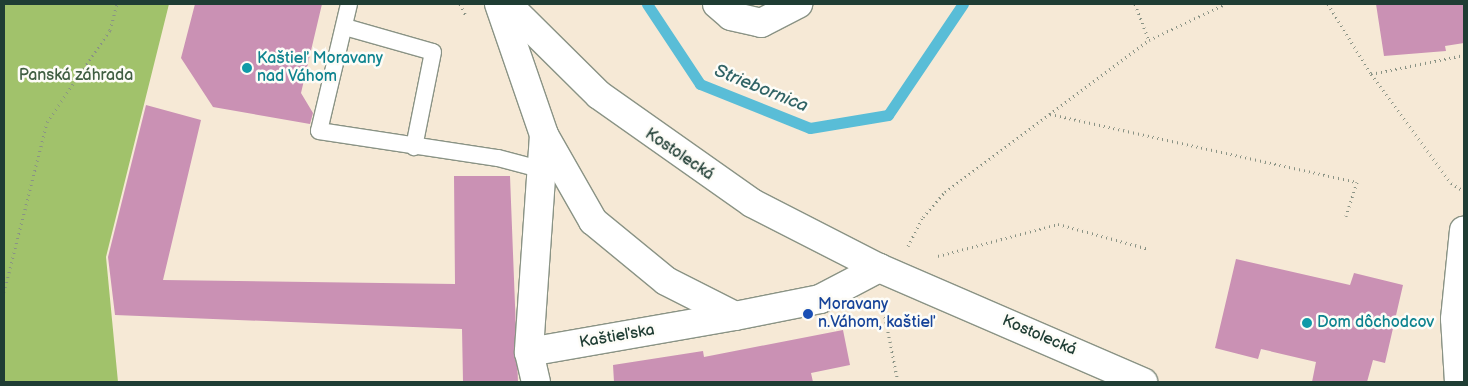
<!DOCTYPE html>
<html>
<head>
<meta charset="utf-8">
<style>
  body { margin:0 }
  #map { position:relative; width:1468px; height:386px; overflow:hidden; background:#f6e9d6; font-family:"Balsamiq Sans",sans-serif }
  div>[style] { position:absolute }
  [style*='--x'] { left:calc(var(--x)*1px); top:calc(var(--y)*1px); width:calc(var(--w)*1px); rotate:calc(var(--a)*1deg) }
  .green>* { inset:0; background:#a1c26b }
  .stream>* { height:11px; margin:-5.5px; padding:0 5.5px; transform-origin:5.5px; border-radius:5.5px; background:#59bdd7 }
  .building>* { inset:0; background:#ca91b4 }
  .path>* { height:3px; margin-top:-1.5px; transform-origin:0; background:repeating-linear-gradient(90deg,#8a9385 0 1px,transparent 0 5px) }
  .roads { filter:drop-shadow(1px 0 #8a9385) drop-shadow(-1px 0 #8a9385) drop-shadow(0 1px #8a9385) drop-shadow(0 -1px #8a9385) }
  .lane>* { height:16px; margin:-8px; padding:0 8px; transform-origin:8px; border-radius:8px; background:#fff }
  .street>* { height:28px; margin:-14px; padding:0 14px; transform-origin:14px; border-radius:14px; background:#fff }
  .secondary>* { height:28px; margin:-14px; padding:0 14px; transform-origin:14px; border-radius:14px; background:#fff }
  .dots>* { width:14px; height:14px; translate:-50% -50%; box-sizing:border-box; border:2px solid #fdfcf7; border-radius:50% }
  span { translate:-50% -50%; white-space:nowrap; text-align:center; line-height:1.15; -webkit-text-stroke:5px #fdfcf7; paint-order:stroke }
  .culture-label { font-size:16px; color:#0d838f }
  .left { translate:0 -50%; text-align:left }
  .park-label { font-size:16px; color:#405e42 }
  .street-label { font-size:16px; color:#1f3d34 }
  .transit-label { font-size:16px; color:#164399 }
  .water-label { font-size:18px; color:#306365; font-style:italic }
  .frame { position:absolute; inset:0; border:5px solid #1f3d34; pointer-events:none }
</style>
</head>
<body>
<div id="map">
  <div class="green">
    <div style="clip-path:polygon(4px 4px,169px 4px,106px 257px,118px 382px,4px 382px)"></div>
  </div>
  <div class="stream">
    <div style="--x:647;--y:4;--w:96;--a:56.5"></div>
    <div style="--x:700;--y:84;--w:118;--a:21.8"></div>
    <div style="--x:810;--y:128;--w:79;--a:-9.5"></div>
    <div style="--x:888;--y:115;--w:134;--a:-56"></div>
  </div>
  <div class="building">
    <div style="clip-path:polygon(195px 4px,322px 4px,301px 93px,313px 113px,310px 124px,213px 107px,181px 58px)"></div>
    <div style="clip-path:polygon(1376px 4px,1464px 4px,1464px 43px,1445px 46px,1446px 51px,1384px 56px)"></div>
    <div style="clip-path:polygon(146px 105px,201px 120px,163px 280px,455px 284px,454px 176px,510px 176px,518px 382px,463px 382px,462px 329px,115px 315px,108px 257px)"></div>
    <div style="clip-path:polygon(1236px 259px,1350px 285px,1354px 273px,1403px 285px,1385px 363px,1373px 360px,1367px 382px,1312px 382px,1316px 362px,1261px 349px,1258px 359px,1215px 348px)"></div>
    <div style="clip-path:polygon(843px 330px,850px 365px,811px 373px,813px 382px,614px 382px,613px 365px,703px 351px,704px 357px)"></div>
  </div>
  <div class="path">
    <div style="--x:460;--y:4;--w:13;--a:63"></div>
    <div style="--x:1135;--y:4;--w:39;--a:69"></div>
    <div style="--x:1328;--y:4;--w:82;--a:58.4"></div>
    <div style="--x:1371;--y:74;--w:135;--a:53.7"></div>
    <div style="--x:1451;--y:183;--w:15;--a:32"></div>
    <div style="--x:1371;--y:74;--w:95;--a:-11.5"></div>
    <div style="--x:1050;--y:114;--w:314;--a:12.5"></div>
    <div style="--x:1357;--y:182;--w:36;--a:108"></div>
    <div style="--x:908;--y:246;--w:33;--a:-63"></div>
    <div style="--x:923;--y:217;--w:33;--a:-49"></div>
    <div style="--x:945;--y:192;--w:254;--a:-36.7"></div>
    <div style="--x:1149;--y:40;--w:84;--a:-25.3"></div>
    <div style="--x:938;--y:256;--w:124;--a:-14.9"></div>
    <div style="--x:1058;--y:224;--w:94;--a:15.4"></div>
    <div style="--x:4;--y:292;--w:175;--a:-75.8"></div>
    <div style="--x:47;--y:122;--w:112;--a:-55.6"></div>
    <div style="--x:110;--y:30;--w:27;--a:-75"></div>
    <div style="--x:883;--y:307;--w:76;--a:78.7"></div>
    <div style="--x:887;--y:321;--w:24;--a:-5"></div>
  </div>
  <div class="roads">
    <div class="lane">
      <div style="--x:349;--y:4;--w:130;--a:103.3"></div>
      <div style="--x:319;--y:131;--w:181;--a:8.6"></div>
      <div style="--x:498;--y:158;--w:43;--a:14.7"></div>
      <div style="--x:345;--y:27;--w:91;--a:15.9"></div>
      <div style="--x:433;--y:52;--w:97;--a:101.3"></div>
    </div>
    <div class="street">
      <div style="--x:499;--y:4;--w:139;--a:71"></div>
      <div style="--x:544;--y:135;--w:218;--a:94"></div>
      <div style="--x:529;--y:352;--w:31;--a:77"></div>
      <div style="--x:717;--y:4;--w:18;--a:41"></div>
      <div style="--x:731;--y:16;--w:31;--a:13"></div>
      <div style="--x:761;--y:23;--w:42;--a:-27.2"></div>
      <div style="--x:544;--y:135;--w:99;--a:60.3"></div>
      <div style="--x:593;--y:221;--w:94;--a:39.4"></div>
      <div style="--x:666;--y:281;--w:77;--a:26.9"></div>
      <div style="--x:735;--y:316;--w:87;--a:-11.3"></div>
      <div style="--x:820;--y:299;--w:67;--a:-27.7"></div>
      <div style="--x:529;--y:352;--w:209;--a:-9.9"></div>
      <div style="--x:1459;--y:382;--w:63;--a:-93.6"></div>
      <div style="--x:1455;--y:319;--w:89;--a:-84.2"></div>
    </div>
    <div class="secondary">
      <div style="--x:507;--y:4;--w:129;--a:44.7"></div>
      <div style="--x:599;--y:95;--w:187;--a:35.2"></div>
      <div style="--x:752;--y:203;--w:143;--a:27.1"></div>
      <div style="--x:879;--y:268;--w:288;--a:23.4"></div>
    </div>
  </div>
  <div class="dots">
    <div style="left:247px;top:68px;background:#0f9aa8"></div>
    <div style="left:808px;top:314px;background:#1a4fb4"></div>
    <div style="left:1307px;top:323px;background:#0f9aa8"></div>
  </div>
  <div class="culture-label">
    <span class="left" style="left:257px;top:68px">Kaštieľ Moravany<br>nad Váhom</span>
    <span class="left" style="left:1317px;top:323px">Dom dôchodcov</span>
  </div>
  <div class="park-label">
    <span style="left:76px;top:76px">Panská záhrada</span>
  </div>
  <div class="street-label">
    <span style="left:679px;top:155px;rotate:34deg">Kostolecká</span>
    <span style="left:1039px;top:336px;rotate:23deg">Kostolecká</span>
    <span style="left:617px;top:337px;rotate:-10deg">Kaštieľska</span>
  </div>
  <div class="transit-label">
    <span class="left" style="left:818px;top:314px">Moravany<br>n.Váhom, kaštieľ</span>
  </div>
  <div class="water-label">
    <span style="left:761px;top:89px;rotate:22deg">Striebornica</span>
  </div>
  <div class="frame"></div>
</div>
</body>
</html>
